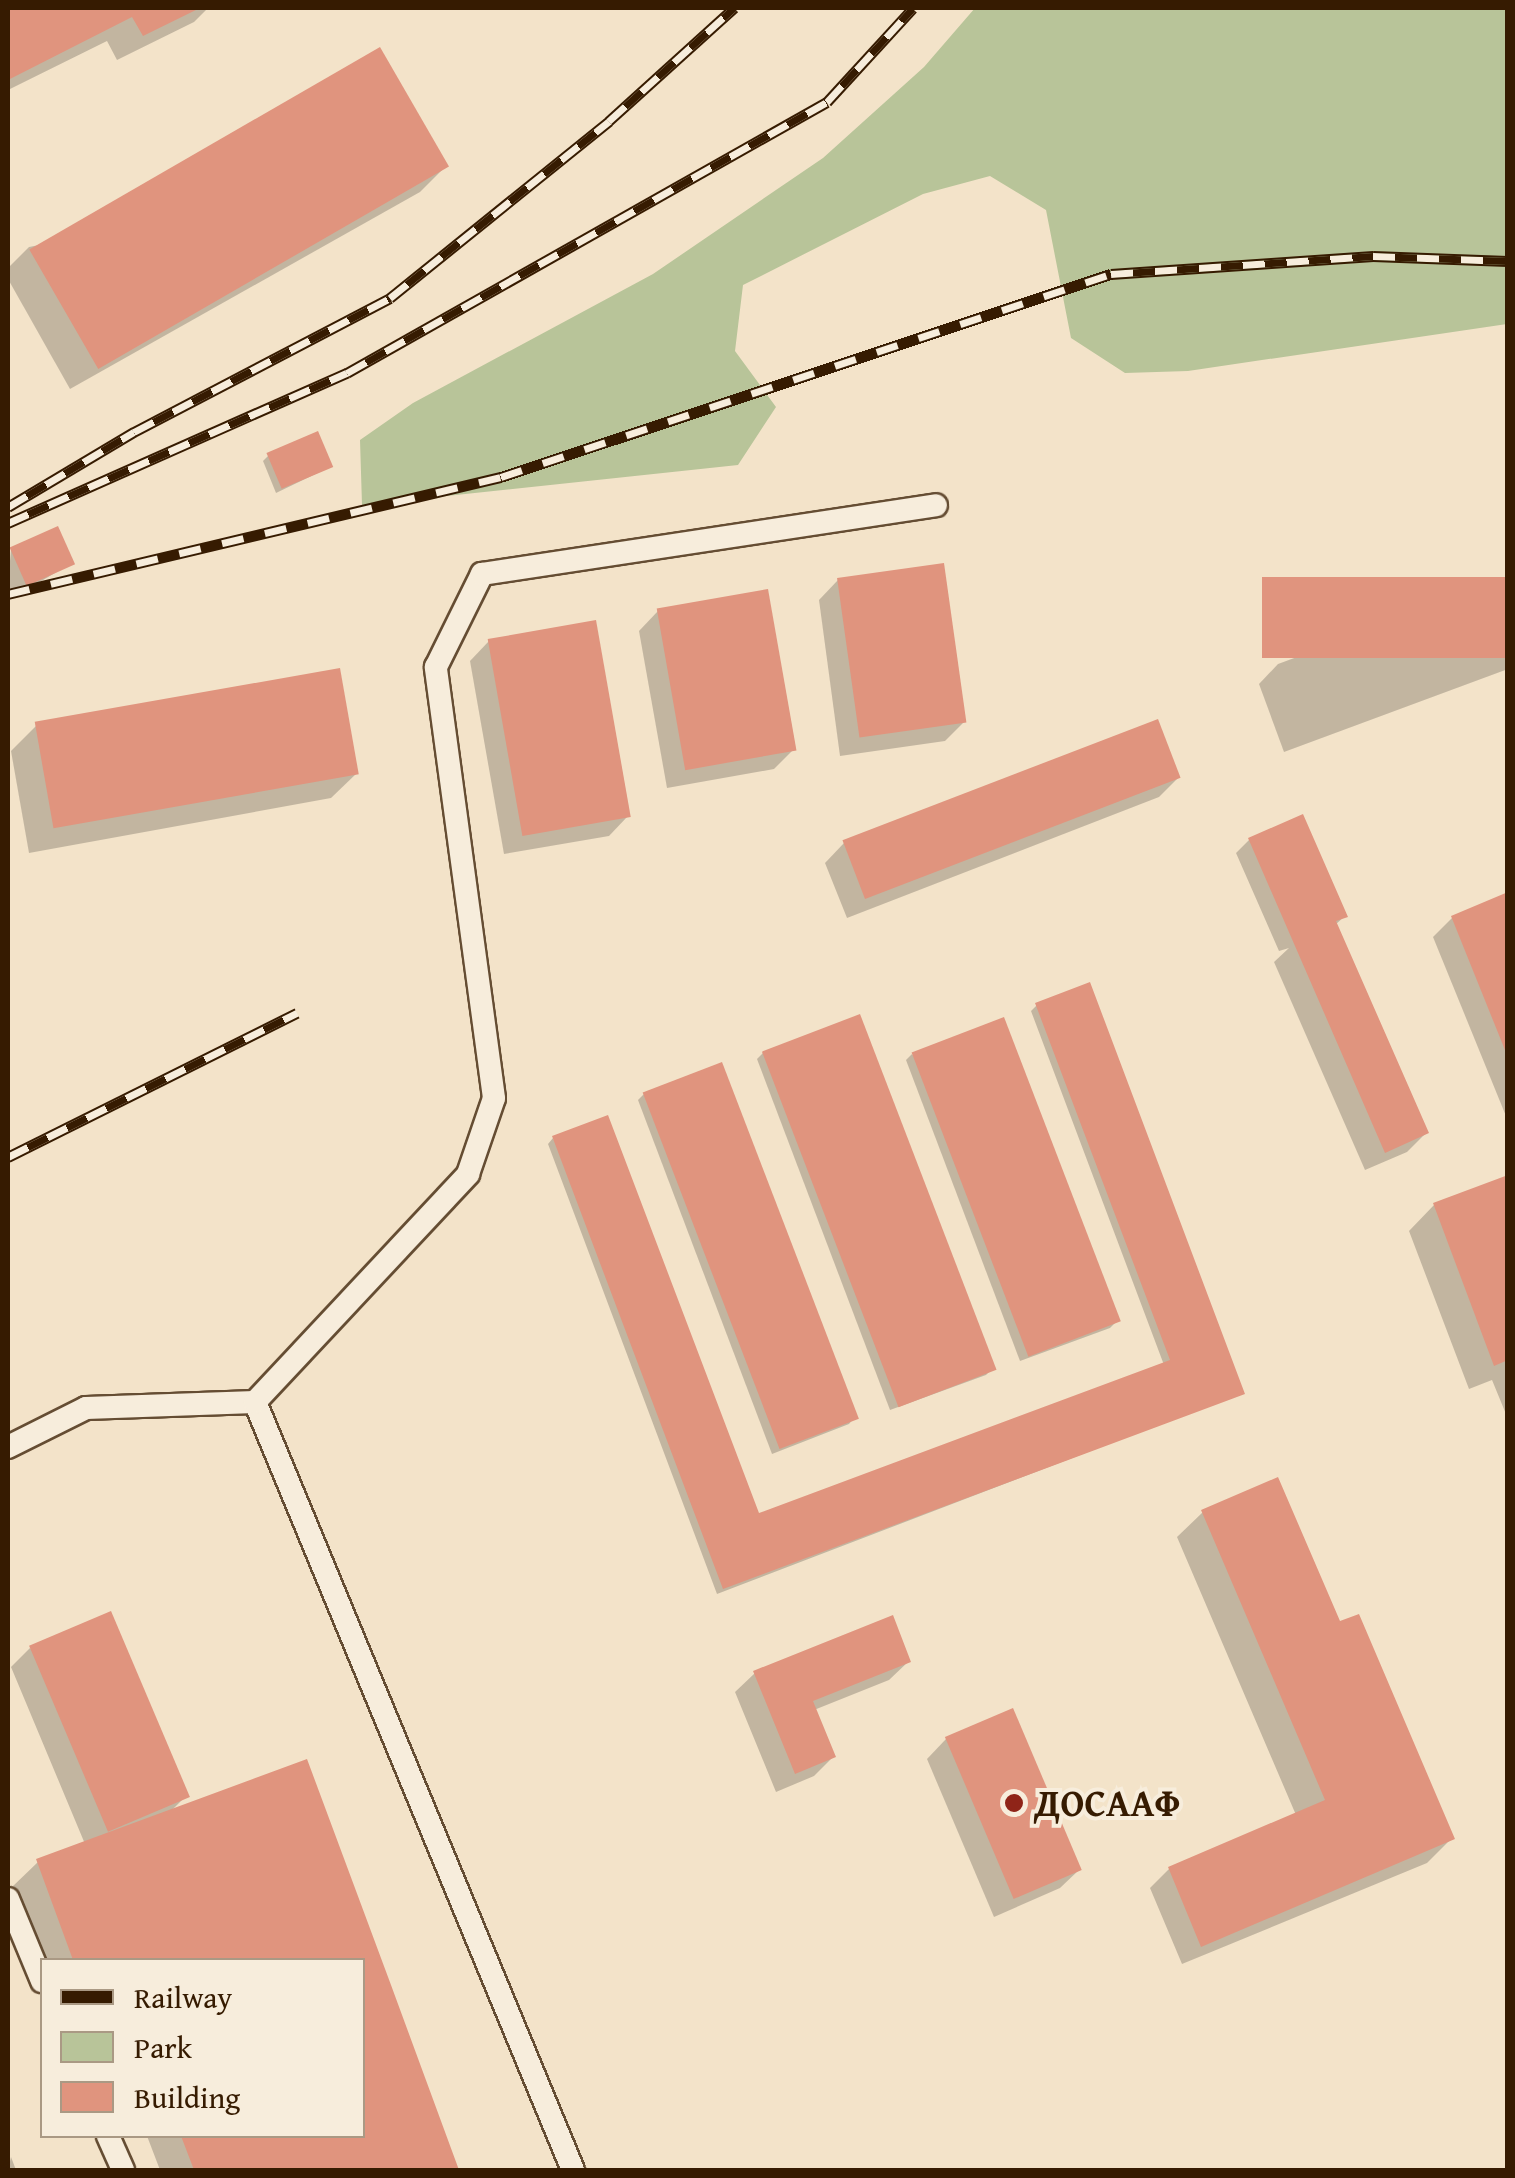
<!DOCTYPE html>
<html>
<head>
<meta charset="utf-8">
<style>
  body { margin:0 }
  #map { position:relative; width:1515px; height:2178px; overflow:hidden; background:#f3e3c9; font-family:"Gentium Book Plus",serif }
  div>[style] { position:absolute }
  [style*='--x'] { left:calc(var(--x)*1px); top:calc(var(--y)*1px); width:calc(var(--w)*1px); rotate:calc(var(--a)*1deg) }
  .green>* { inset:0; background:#b8c499 }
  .shadow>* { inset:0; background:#0003 }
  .building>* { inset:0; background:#e0947e; transform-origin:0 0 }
  .roads { filter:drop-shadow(2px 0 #654d33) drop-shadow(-2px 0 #654d33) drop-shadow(0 2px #654d33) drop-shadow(0 -2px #654d33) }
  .lane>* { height:22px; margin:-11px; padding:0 11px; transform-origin:11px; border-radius:11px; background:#f7eddc }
  .rail>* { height:11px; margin-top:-5.5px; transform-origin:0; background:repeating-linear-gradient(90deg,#f7eddc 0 22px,#361b01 0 44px); box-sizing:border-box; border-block:2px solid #361b01 }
  .dots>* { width:28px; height:28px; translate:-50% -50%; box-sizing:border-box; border:5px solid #f7eddc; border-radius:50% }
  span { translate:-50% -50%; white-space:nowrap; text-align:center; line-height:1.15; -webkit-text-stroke:8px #f7eddc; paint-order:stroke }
  .poi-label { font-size:38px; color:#361b01; font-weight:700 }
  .left { translate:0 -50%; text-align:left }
  .frame { position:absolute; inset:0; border:10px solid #361b01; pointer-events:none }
  .legend { position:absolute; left:40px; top:1958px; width:325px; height:180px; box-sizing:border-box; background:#f7eddc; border:2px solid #aa9984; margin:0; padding:12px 18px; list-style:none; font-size:30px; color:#361b01 }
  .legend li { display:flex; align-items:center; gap:20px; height:50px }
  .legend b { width:50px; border:2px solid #aa9984 }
</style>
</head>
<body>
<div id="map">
  <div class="green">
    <div style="clip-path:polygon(975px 8px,1507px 8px,1507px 324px,1188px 371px,1125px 373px,1071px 338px,1046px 210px,990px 176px,923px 194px,743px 285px,735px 351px,776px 407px,738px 465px,362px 505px,360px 440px,413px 403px,653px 274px,823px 158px,924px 67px)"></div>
  </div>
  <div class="shadow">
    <div style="clip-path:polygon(8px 8px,208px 8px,194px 22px,117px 60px,107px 41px,8px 90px)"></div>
    <div style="clip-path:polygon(445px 167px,420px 192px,70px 389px,8px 279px,8px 268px,29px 247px)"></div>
    <div style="clip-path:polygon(269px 455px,330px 467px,276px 493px,263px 461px)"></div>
    <div style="clip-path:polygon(11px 550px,72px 563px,14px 597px,8px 583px)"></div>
    <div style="clip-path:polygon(1508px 579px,1508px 669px,1284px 752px,1259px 684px,1278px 664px)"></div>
    <div style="clip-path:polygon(838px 580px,964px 722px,945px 741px,840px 756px,819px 600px)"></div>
    <div style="clip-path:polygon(658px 611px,794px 749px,774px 769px,667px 788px,639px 631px)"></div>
    <div style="clip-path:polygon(489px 641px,628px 816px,609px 836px,504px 854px,470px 661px)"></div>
    <div style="clip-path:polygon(36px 726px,357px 773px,331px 798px,29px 853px,11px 751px)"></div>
    <div style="clip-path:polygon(1178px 778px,1159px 797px,847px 918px,825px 863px,844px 843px)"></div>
    <div style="clip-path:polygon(1249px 840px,1345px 916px,1335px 925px,1426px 1133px,1407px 1152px,1365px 1170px,1274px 962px,1289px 948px,1279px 951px,1236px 853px)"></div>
    <div style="clip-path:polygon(1508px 895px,1508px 1121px,1433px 937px,1452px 918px)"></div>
    <div style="clip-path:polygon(1037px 1005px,1242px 1393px,717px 1594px,548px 1144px,553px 1138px,757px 1517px,1164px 1365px,1031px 1011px)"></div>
    <div style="clip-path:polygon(763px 1053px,992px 1369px,986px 1375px,890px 1410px,757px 1059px)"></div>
    <div style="clip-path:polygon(912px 1054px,1116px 1322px,1110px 1328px,1020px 1361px,906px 1060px)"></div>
    <div style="clip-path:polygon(644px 1094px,854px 1418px,849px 1424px,772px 1454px,638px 1100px)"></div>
    <div style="clip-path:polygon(1508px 1177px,1508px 1419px,1492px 1380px,1469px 1389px,1409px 1231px,1434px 1205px)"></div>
    <div style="clip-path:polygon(1203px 1512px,1339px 1624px,1452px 1838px,1427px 1863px,1182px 1964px,1150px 1888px,1169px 1869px,1296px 1815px,1177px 1537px)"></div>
    <div style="clip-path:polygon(30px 1648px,186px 1796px,169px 1813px,306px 1763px,457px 2170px,160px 2170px,147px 2136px,362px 2136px,362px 1960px,42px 1960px,42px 1969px,12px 1887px,38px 1862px,85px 1844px,11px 1667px)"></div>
    <div style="clip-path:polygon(909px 1661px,889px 1680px,814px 1710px,833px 1757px,814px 1776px,776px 1792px,735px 1692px,755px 1673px)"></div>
    <div style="clip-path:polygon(946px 1739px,1080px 1869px,1060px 1888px,994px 1917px,927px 1759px)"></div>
    <div style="clip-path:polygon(11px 2157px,16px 2170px,8px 2170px)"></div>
  </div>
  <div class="building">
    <div style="clip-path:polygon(8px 8px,200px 8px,143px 36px,132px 17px,8px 80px)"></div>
    <div style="left:380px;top:47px;width:138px;height:405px;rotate:60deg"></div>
    <div style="left:318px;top:431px;width:39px;height:56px;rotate:67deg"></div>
    <div style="left:58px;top:526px;width:42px;height:53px;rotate:66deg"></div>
    <div style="left:944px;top:563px;width:161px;height:108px;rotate:82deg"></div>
    <div style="left:1508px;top:577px;width:81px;height:246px;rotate:90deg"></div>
    <div style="left:768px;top:589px;width:164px;height:113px;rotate:80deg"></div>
    <div style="left:596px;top:620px;width:200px;height:110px;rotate:80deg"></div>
    <div style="left:340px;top:668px;width:108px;height:310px;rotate:80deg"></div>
    <div style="left:1158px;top:719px;width:63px;height:338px;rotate:69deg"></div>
    <div style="clip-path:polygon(1303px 814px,1348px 917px,1336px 921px,1429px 1133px,1385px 1153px,1248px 838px)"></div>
    <div style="clip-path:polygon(1508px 892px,1508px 1055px,1507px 1055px,1451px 916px)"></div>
    <div style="clip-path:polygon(1090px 982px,1245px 1394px,723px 1589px,552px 1136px,608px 1115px,759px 1513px,1170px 1360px,1035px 1003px)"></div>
    <div style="left:860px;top:1014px;width:381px;height:105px;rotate:69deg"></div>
    <div style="left:1004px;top:1017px;width:326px;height:99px;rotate:69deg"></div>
    <div style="left:722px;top:1062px;width:382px;height:85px;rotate:69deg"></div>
    <div style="clip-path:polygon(1508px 1175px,1508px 1360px,1494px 1366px,1433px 1203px)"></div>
    <div style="clip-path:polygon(1278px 1477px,1340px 1621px,1359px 1614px,1455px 1839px,1201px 1947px,1168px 1867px,1325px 1800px,1201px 1510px)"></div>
    <div style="left:111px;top:1611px;width:202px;height:89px;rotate:67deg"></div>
    <div style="clip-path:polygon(893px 1615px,911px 1662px,813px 1701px,836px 1757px,795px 1774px,753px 1671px)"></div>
    <div style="left:1013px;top:1708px;width:176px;height:74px;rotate:67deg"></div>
    <div style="clip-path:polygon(307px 1759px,391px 1985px,459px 2170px,194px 2170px,181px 2136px,362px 2136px,362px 1960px,73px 1960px,36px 1859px)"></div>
  </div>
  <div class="roads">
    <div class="lane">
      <div style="--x:8;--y:1447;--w:87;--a:-26.6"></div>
      <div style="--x:86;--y:1408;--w:169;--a:-2"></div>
      <div style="--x:8;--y:1899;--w:89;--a:67.5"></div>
      <div style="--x:108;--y:2136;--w:37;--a:66"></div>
      <div style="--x:573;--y:2170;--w:831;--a:-112.49"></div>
      <div style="--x:255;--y:1402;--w:312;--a:-46.9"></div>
      <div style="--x:468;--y:1174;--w:80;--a:-71.1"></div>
      <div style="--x:494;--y:1098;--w:435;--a:-97.7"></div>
      <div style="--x:436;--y:667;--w:104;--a:-63.7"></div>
      <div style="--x:482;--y:574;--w:459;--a:-8.6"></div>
    </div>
  </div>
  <div class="rail">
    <div style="--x:8;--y:507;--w:147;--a:-30.8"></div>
    <div style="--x:134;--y:432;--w:289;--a:-27.6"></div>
    <div style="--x:390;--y:298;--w:282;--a:-38.9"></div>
    <div style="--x:609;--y:121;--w:169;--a:-42.1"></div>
    <div style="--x:8;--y:523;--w:371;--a:-23.9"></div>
    <div style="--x:347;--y:373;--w:551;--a:-29.45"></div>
    <div style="--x:827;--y:102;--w:127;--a:-47.5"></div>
    <div style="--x:8;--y:594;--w:507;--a:-13.35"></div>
    <div style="--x:501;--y:477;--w:643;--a:-18.41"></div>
    <div style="--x:1111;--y:274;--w:263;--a:-3.9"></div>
    <div style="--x:1373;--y:256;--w:135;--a:2.1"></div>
    <div style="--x:8;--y:1157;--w:323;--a:-26.5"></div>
  </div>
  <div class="dots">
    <div style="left:1014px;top:1803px;background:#8f2418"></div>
  </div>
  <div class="poi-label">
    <span class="left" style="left:1034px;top:1803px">ДОСААФ</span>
  </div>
  <div class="frame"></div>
  <ul class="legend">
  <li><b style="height:12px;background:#361b01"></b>Railway</li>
  <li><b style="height:28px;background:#b8c499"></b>Park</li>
  <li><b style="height:28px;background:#e0947e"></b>Building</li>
  </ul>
</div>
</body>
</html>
